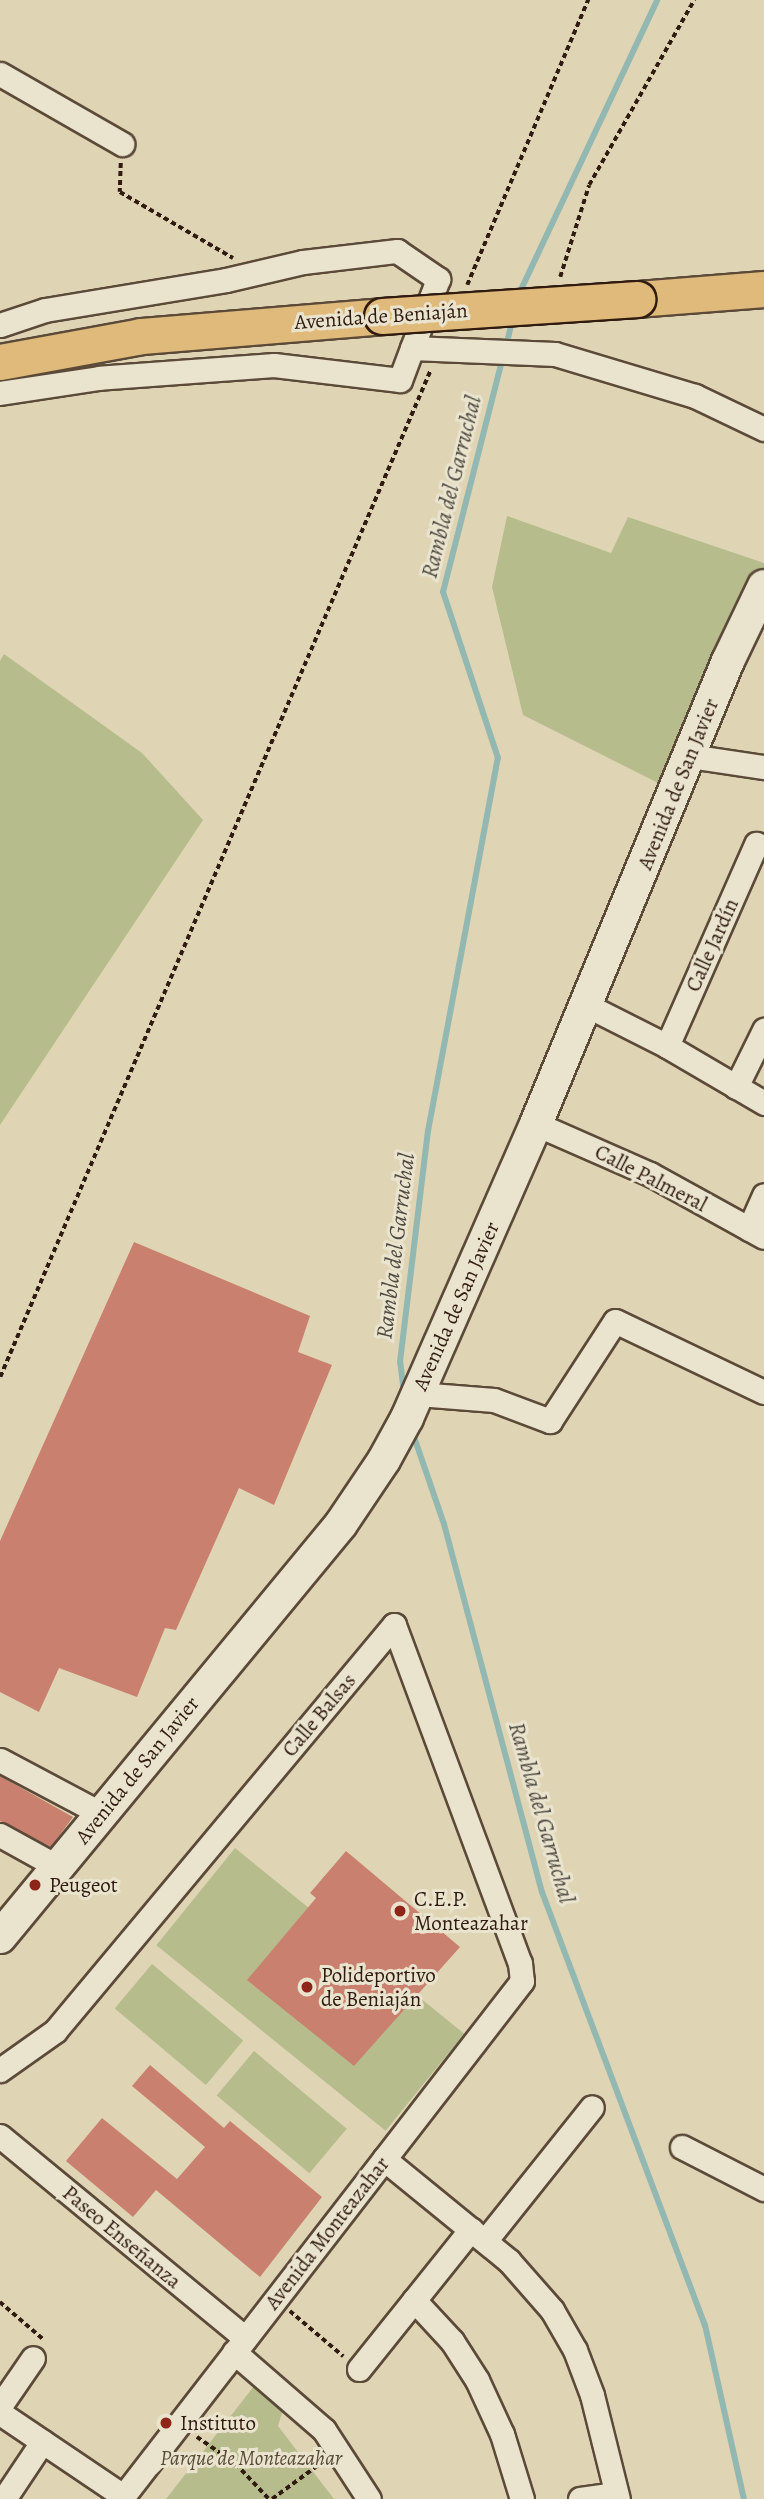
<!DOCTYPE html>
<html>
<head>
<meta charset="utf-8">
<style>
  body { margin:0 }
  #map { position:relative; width:764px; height:2499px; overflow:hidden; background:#dfd5b5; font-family:Alegreya,serif }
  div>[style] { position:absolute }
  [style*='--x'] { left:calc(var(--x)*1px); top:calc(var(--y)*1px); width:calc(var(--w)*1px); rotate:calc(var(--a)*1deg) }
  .green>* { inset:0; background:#b6bc8b; transform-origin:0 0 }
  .stream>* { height:6px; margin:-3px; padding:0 3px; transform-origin:3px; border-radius:3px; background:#93b8b1 }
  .building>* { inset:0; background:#c9806e }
  .path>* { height:3.5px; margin-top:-1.75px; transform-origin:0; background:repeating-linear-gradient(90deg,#301b10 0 5px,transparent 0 8.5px) }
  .roads { filter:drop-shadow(2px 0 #5c4a39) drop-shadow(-2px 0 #5c4a39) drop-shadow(0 2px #5c4a39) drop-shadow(0 -2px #5c4a39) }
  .street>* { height:23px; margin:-11.5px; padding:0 11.5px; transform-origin:11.5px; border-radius:11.5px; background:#eae4cf }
  .secondary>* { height:32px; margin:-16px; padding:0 16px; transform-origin:16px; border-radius:16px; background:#eae4cf }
  .primary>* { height:35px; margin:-17.5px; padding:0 17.5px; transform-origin:17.5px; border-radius:17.5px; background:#e0ba7a }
  .bridges { filter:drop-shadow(2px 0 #301b10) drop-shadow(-2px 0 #301b10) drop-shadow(0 2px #301b10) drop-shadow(0 -2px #301b10) }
  .primary-bridge>* { height:35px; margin:-17.5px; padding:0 17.5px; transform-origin:17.5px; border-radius:17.5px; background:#e0ba7a }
  .dots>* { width:19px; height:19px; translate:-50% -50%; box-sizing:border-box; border:4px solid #eae4cf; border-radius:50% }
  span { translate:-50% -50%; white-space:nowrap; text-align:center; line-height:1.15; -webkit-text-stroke:6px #eae4cf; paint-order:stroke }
  .street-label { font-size:21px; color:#301b10 }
  .poi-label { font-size:21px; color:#301b10 }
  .left { translate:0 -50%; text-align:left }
  .park-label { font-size:21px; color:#584b35; font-style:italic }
  .water-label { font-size:23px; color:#4e4a40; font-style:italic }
</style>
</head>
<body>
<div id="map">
  <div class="green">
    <div style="clip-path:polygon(507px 516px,611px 553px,628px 517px,764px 563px,764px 586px,676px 792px,523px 715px,492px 587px)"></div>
    <div style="clip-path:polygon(4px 654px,142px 753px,203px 820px,0 1125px,0 661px)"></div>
    <div style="left:235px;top:1848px;width:295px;height:125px;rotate:39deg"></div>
    <div style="left:152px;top:1964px;width:119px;height:58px;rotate:40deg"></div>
    <div style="left:254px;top:2051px;width:121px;height:58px;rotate:40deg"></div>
    <div style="clip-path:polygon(254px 2386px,283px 2410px,278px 2426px,334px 2499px,166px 2499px)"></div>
  </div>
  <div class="stream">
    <div style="--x:518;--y:296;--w:327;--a:-64.8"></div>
    <div style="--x:506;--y:347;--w:31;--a:-77"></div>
    <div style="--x:404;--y:1393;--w:31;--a:-97"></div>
    <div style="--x:400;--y:1362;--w:233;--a:-83.1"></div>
    <div style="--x:428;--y:1131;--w:380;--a:-79.4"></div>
    <div style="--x:498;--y:758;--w:175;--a:-108.3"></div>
    <div style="--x:443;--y:592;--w:243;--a:-75.7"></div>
    <div style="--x:412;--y:1431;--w:98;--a:71"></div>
    <div style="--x:444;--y:1524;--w:381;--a:75.1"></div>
    <div style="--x:542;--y:1892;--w:463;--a:69.4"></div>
    <div style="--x:705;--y:2325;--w:178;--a:77.4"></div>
  </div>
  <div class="building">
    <div style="clip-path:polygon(134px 1242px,310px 1316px,298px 1352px,332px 1365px,274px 1505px,239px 1488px,176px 1630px,165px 1628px,137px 1697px,59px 1668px,39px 1712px,0 1692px,0 1541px)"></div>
    <div style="clip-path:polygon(0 1776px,73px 1817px,51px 1847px,0 1821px)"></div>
    <div style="clip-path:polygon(346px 1851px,460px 1947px,354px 2066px,247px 1980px,316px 1898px,310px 1893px)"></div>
    <div style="clip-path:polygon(150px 2065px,224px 2128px,230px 2121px,322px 2197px,260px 2277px,156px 2190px,133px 2217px,66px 2161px,102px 2118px,177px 2179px,205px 2147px,132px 2086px)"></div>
  </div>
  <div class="path">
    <div style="--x:121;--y:163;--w:29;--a:92"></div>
    <div style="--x:120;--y:192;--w:131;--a:30.3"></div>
    <div style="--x:560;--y:277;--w:96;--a:-72.5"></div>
    <div style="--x:589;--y:185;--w:213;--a:-60.4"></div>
    <div style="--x:467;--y:285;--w:310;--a:-67"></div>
    <div style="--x:0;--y:1377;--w:1096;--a:-66.85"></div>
    <div style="--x:0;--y:2302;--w:58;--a:40.8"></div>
    <div style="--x:290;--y:2311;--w:70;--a:40.3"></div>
    <div style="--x:197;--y:2437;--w:47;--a:34.7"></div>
    <div style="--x:236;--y:2464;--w:48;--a:46.7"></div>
    <div style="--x:272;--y:2499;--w:61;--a:-36.3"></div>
  </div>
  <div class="roads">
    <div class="street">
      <div style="--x:0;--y:74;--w:141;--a:29.8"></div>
      <div style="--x:0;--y:325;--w:47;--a:-18.4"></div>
      <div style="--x:45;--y:310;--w:183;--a:-9.4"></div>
      <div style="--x:226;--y:280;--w:79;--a:-13.2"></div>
      <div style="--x:303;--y:262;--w:95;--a:-6.7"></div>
      <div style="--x:397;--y:251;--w:50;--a:34.3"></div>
      <div style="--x:438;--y:279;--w:108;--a:110.6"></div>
      <div style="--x:400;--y:380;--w:127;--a:-173.2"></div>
      <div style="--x:274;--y:365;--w:175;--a:175.8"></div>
      <div style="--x:99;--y:378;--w:100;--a:171.4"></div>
      <div style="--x:412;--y:348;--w:143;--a:2.4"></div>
      <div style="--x:555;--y:354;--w:146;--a:16.7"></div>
      <div style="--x:695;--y:396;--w:76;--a:25.6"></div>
      <div style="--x:690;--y:756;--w:75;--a:8.5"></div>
      <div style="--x:586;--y:1005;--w:91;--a:26.8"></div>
      <div style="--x:667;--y:1046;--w:113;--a:30.4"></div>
      <div style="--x:667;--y:1046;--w:221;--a:-66.2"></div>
      <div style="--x:736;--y:1087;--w:64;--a:-63.8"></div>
      <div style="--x:536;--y:1124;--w:124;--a:23.7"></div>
      <div style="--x:650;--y:1174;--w:130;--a:28.9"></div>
      <div style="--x:749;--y:1229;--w:37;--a:-66"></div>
      <div style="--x:418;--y:1394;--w:76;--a:4.5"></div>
      <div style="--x:494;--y:1400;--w:60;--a:20.6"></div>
      <div style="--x:550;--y:1421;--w:119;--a:-57"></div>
      <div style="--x:615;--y:1321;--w:165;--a:25.5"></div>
      <div style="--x:0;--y:1760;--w:115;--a:27.9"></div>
      <div style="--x:0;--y:1835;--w:66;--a:28.9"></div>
      <div style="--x:0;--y:2070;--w:67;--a:-35.3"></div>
      <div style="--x:55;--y:2031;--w:529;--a:-50.14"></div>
      <div style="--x:394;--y:1625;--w:361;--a:69.6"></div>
      <div style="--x:520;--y:1963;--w:18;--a:84"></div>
      <div style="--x:522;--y:1981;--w:655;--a:127.74"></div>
      <div style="--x:0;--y:2136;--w:318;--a:39.5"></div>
      <div style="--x:682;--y:2147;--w:92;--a:27.1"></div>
      <div style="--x:384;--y:2159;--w:161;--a:39.2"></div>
      <div style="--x:509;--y:2261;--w:65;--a:48.7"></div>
      <div style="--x:552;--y:2310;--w:46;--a:60.1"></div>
      <div style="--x:575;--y:2350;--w:48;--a:69.3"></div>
      <div style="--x:592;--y:2395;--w:107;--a:76"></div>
      <div style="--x:485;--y:2241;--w:171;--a:-51.4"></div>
      <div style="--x:414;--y:2300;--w:56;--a:47.2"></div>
      <div style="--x:452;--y:2341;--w:46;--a:57.3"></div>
      <div style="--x:477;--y:2380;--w:60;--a:65.2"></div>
      <div style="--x:502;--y:2434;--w:68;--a:72.9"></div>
      <div style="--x:234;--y:2352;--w:119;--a:40.9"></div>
      <div style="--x:324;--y:2430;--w:82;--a:56.9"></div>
      <div style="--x:359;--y:2369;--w:179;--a:-51.3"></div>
      <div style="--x:0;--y:2406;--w:58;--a:-55.5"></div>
      <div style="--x:0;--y:2413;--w:148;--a:34"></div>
      <div style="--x:4;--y:2499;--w:69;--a:-56.3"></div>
      <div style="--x:580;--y:2499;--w:36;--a:-8"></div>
    </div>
    <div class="secondary">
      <div style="--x:0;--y:1937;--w:536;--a:-50.45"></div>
      <div style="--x:341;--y:1524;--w:77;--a:-56.1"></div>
      <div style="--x:384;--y:1460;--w:48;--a:-61.3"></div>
      <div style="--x:407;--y:1418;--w:321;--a:-66.3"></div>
      <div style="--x:536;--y:1124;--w:501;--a:-67.48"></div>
      <div style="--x:728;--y:661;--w:83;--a:-64.4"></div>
    </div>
    <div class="primary">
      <div style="--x:637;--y:299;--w:127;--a:-4.5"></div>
      <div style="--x:0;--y:362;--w:143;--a:-10.4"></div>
      <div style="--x:141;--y:336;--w:242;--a:-4.7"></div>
    </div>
  </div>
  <div class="bridges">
    <div class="primary-bridge">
      <div style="--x:382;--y:316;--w:256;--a:-3.8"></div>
    </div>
  </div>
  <div class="dots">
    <div style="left:35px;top:1885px;background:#8f2418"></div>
    <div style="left:400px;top:1911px;background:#8f2418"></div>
    <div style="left:307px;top:1987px;background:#8f2418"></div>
    <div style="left:166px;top:2423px;background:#8f2418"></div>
  </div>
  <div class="street-label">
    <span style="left:381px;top:316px;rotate:-4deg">Avenida de Beniaján</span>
    <span style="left:678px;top:784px;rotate:-68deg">Avenida de San Javier</span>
    <span style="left:712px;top:945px;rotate:-66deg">Calle Jardín</span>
    <span style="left:651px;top:1178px;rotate:27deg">Calle Palmeral</span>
    <span style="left:456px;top:1306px;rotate:-66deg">Avenida de San Javier</span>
    <span style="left:319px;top:1715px;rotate:-50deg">Calle Balsas</span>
    <span style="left:137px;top:1770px;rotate:-51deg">Avenida de San Javier</span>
    <span style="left:327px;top:2233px;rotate:-52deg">Avenida Monteazahar</span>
    <span style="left:122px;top:2237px;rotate:40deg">Paseo Enseñanza</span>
  </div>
  <div class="poi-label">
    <span class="left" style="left:49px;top:1885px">Peugeot</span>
    <span class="left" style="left:414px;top:1911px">C.E.P.<br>Monteazahar</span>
    <span class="left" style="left:321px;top:1987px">Polideportivo<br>de Beniaján</span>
    <span class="left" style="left:180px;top:2423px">Instituto</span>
  </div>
  <div class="park-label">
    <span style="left:251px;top:2458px">Parque de Monteazahar</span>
  </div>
  <div class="water-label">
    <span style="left:452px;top:487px;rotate:-76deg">Rambla del Garruchal</span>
    <span style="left:396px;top:1246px;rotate:-83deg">Rambla del Garruchal</span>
    <span style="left:541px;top:1813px;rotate:74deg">Rambla del Garruchal</span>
  </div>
</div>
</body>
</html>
